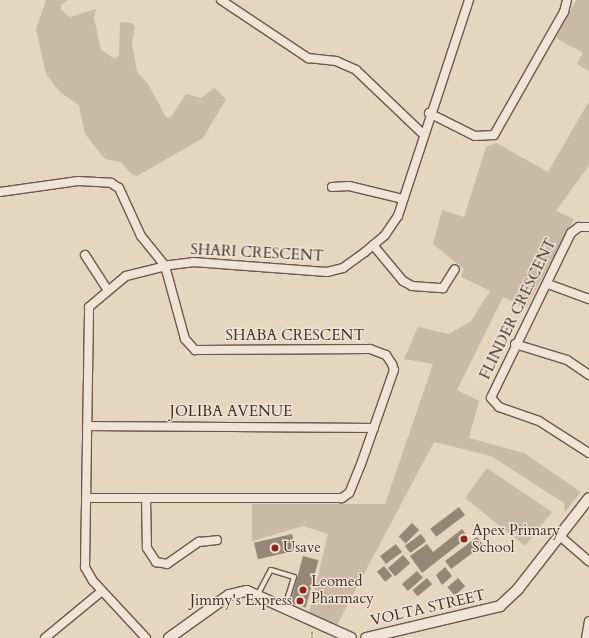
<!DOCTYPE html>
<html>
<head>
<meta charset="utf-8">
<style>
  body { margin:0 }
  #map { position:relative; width:589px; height:638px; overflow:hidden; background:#e6d6bf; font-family:Cardo,serif }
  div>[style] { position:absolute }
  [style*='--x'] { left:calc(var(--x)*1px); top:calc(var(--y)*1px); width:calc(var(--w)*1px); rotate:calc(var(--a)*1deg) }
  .green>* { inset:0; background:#cabaa5 }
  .building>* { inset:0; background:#968675; transform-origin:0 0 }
  .path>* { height:1px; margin-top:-0.5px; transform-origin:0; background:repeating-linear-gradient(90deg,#3f2f25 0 1px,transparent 0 3px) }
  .roads { filter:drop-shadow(1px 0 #69594c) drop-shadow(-1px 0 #69594c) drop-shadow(0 1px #69594c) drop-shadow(0 -1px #69594c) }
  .service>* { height:4px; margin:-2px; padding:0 2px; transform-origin:2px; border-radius:2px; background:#efe4d5 }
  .minor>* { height:8px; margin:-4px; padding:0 4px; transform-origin:4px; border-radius:4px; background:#efe4d5 }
  .tertiary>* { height:10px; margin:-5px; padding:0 5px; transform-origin:5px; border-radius:5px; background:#efe4d5 }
  .dots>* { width:11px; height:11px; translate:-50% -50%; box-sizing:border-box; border:2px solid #efe4d5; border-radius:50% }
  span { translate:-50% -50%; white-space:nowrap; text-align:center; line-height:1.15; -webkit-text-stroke:3px #efe4d5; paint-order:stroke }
  .street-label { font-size:15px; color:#3f2f25 }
  .poi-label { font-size:15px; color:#3f2f25 }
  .left { translate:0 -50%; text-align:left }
  .right { translate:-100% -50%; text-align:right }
</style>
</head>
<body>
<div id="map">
  <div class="green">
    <div style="clip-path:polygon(46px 0,68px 0,61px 5px,61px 10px,70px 17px,96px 9px,94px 18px,101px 50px,115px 59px,119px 55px,120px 22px,132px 23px,135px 27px,132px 43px,137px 72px,148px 84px,166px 117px,171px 117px,186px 94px,201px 98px,214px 88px,226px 99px,203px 138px,137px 176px,132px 175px,121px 162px,105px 159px,85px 134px,79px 105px,60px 92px,46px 74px,36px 29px)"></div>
    <div style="clip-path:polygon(576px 0,589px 0,589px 71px,577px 64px,583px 53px,556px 38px)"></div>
    <div style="clip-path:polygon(589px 101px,589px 165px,556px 211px,574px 219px,526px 308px,503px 297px,457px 390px,479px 401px,469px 438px,524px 453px,581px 492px,565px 512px,564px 503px,491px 456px,434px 442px,337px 625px,309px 613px,328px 534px,303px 526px,252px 541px,252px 504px,385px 504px,433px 364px,404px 359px,418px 327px,449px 334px,471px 321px,490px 291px,461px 277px,464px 269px,433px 244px,442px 210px,464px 217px,486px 147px,496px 143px,548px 172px)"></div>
    <div style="clip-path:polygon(487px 468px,552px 512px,525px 546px,465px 498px)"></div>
  </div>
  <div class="building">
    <div style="left:459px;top:507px;width:10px;height:36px;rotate:53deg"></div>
    <div style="left:412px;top:523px;width:10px;height:19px;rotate:45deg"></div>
    <div style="clip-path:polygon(462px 529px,468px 537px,422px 573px,410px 556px,427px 544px,433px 552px)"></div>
    <div style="left:292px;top:534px;width:17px;height:39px;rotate:77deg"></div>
    <div style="left:421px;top:534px;width:9px;height:20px;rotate:54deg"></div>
    <div style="left:477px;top:537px;width:10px;height:40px;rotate:53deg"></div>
    <div style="left:396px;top:544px;width:10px;height:20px;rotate:53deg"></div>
    <div style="left:403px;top:555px;width:11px;height:20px;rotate:49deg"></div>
    <div style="left:303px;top:556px;width:16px;height:49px;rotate:15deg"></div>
    <div style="left:384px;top:566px;width:13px;height:9px;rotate:51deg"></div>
    <div style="clip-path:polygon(445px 567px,452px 576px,442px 585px,436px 575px)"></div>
    <div style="left:417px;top:571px;width:9px;height:20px;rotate:49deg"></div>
    <div style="left:427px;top:578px;width:8px;height:19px;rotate:50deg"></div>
    <div style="left:458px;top:578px;width:11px;height:14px;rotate:49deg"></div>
  </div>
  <div class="path">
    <div style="--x:312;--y:631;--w:7;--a:90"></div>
  </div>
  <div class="roads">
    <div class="service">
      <div style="--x:258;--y:594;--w:27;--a:-62"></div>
      <div style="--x:271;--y:570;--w:24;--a:17"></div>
      <div style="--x:294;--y:577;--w:31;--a:107"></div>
    </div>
    <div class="minor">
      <div style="--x:221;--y:0;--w:105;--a:33.7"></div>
      <div style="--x:308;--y:58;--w:28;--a:6"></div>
      <div style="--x:336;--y:61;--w:22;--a:24"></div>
      <div style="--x:356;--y:70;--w:91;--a:43.7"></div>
      <div style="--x:429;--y:113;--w:51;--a:26.6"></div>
      <div style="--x:475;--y:136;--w:19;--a:-3"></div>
      <div style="--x:494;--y:135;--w:142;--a:-60.4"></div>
      <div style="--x:564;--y:12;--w:12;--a:-76"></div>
      <div style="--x:332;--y:187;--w:17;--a:-3"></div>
      <div style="--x:349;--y:186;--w:56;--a:13.5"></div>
      <div style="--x:0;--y:192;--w:79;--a:-8"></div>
      <div style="--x:78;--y:181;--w:33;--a:3"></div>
      <div style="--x:111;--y:183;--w:9;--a:32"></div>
      <div style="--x:119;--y:188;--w:53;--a:65.4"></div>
      <div style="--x:141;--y:236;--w:38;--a:51"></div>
      <div style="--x:165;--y:266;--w:76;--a:74.7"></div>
      <div style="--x:185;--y:339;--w:15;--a:48"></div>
      <div style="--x:195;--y:350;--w:175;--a:-0.3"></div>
      <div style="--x:370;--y:349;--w:17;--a:21"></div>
      <div style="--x:386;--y:355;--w:11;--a:56"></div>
      <div style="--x:392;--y:364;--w:6;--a:72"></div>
      <div style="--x:394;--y:370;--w:100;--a:109.3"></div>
      <div style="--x:361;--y:464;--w:31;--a:112"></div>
      <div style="--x:349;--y:493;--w:9;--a:144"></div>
      <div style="--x:342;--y:498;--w:255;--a:180"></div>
      <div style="--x:589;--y:227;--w:10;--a:180"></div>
      <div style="--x:579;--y:227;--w:10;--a:143"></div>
      <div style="--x:571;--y:233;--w:183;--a:115.9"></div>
      <div style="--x:491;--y:398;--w:12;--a:48"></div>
      <div style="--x:499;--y:407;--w:42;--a:19.3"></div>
      <div style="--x:539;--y:421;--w:59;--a:32.6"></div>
      <div style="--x:373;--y:245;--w:47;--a:50.2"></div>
      <div style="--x:403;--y:281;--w:10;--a:29"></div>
      <div style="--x:412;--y:286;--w:31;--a:4"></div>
      <div style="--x:443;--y:288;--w:22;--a:-58"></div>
      <div style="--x:85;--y:255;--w:40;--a:57.1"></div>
      <div style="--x:548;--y:284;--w:44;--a:20.1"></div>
      <div style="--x:515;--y:344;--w:54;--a:17.1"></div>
      <div style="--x:567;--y:360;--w:27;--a:34"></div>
      <div style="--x:87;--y:426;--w:287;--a:0.4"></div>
      <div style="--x:146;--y:498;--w:50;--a:88.9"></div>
      <div style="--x:147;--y:548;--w:17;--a:57"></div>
      <div style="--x:156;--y:562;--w:11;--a:10"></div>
      <div style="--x:167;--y:564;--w:39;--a:-35"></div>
      <div style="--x:199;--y:542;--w:18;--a:-6"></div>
      <div style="--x:561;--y:537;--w:37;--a:41"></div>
      <div style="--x:45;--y:638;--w:74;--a:-39.5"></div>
      <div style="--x:146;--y:638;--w:78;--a:-132.9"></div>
      <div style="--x:93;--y:581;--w:16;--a:-120"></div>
      <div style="--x:85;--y:567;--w:260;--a:-89.1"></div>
      <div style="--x:89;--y:307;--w:48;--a:-40"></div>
      <div style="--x:126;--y:276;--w:45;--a:-14"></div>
      <div style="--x:170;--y:265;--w:23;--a:-7"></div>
      <div style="--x:193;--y:262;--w:134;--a:4.3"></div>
      <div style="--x:327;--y:272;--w:16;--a:-14"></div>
      <div style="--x:343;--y:268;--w:27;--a:-36"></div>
      <div style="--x:365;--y:252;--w:26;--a:-40"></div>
      <div style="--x:385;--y:235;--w:23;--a:-56"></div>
      <div style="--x:398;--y:216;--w:227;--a:-71.8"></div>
      <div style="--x:586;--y:638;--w:17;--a:-80"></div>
    </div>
    <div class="tertiary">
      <div style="--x:169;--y:638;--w:74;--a:-35.6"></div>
      <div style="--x:229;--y:595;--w:18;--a:-13"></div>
      <div style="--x:247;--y:591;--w:114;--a:24.3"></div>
      <div style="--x:366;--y:638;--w:138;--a:-13.4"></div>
      <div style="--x:500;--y:606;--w:25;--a:-43"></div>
      <div style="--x:518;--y:589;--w:115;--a:-52"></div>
    </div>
  </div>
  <div class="dots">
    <div style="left:464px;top:539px;background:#8f2418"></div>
    <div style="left:275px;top:548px;background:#8f2418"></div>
    <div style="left:303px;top:590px;background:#8f2418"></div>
    <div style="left:300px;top:601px;background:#8f2418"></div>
  </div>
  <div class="street-label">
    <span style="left:257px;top:253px;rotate:3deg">SHARI CRESCENT</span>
    <span style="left:518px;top:309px;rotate:-64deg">FLINDER CRESCENT</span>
    <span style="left:295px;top:336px">SHABA CRESCENT</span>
    <span style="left:231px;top:412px">JOLIBA AVENUE</span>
    <span style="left:428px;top:608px;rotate:-13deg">VOLTA STREET</span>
  </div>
  <div class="poi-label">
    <span class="left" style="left:472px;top:539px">Apex Primary<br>School</span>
    <span class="left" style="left:283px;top:548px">Usave</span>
    <span class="left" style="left:311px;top:590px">Leomed<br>Pharmacy</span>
    <span class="right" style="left:292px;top:601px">Jimmy's Express</span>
  </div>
</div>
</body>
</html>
